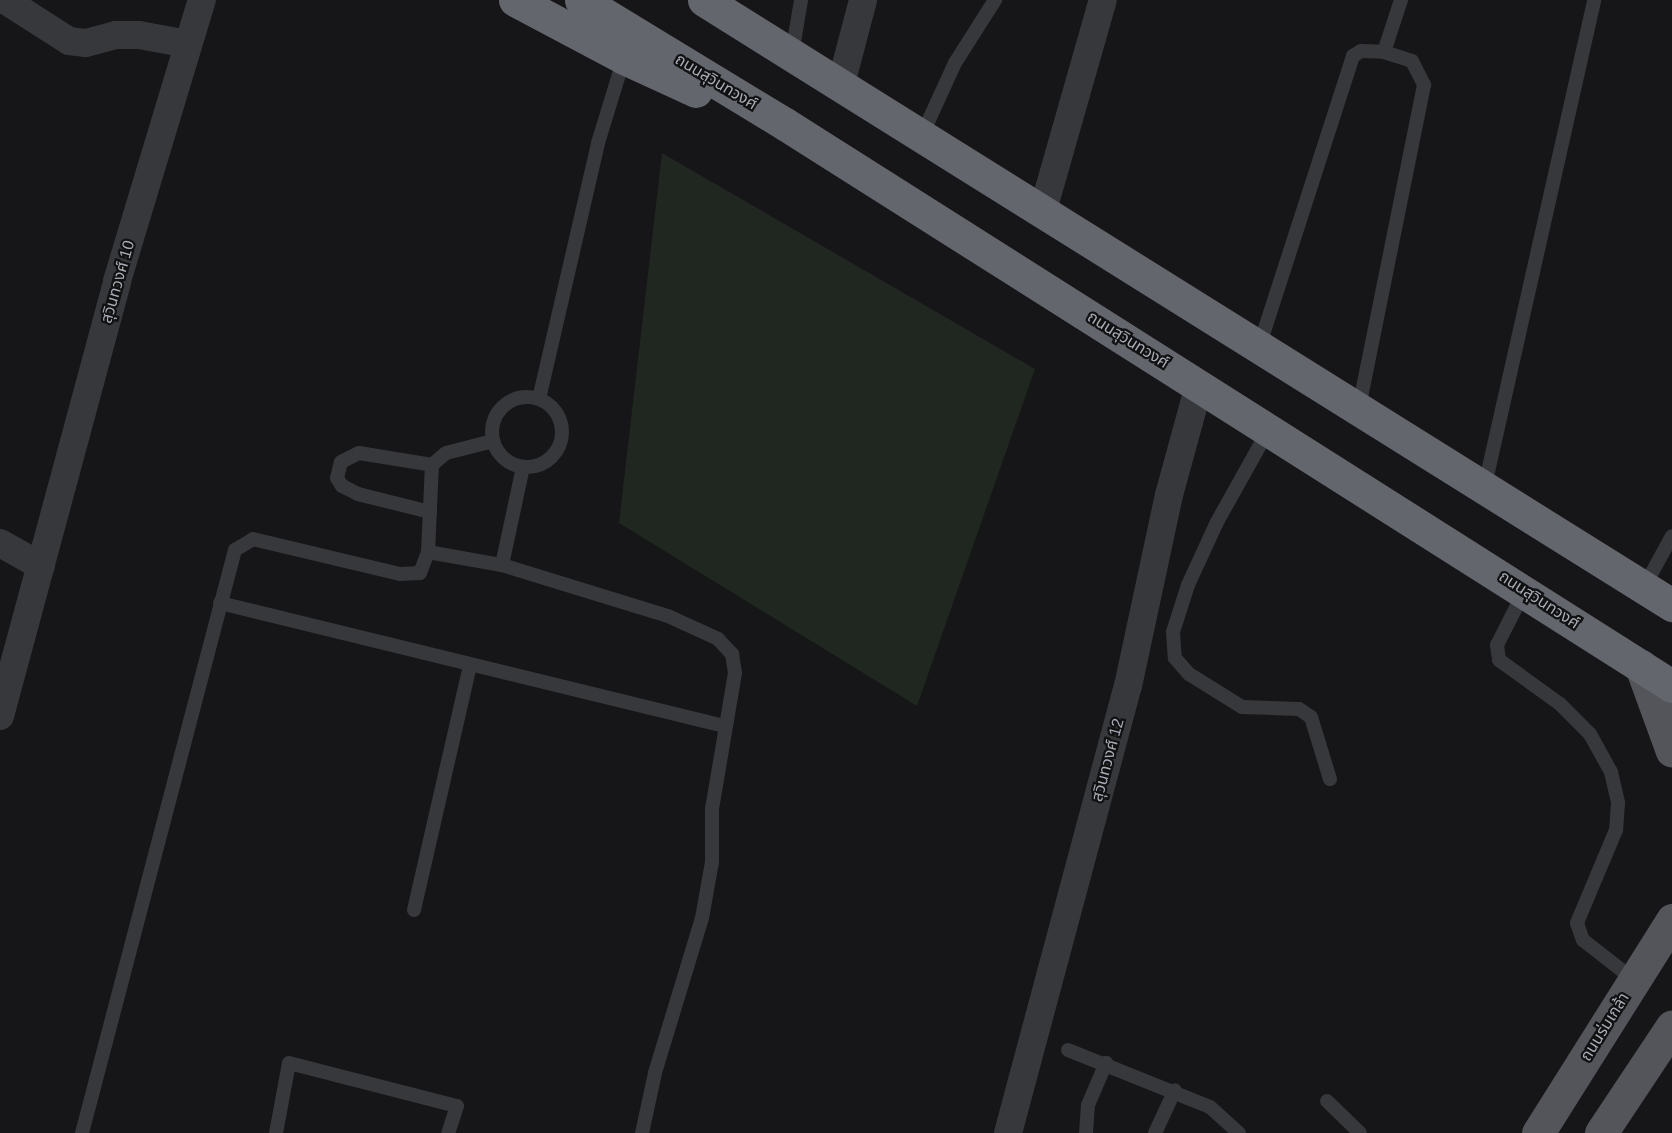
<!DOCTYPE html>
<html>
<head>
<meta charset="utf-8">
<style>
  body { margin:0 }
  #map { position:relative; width:1672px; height:1133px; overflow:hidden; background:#161517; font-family:Arial,"Noto Sans Thai",sans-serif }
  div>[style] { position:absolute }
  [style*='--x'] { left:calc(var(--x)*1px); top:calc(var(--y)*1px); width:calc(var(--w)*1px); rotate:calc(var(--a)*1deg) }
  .green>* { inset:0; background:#202721 }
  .lane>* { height:14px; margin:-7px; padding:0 7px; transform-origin:7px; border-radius:7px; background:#37383c }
  .lane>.ring { margin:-7px; padding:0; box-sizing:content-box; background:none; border:14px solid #37383c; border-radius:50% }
  .street>* { height:28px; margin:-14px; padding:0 14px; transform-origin:14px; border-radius:14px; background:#37383c }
  .primary>* { height:33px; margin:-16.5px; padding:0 16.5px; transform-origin:16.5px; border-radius:16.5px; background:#53555b }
  .highway>* { height:33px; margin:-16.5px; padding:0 16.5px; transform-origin:16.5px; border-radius:16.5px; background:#63666d }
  span { translate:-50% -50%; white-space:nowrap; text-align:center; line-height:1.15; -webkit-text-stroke:4.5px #111112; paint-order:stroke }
  .street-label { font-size:16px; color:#a8acb6 }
</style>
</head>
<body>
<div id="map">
  <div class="green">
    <div style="clip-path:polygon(662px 153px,1035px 369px,917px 706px,619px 523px)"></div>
  </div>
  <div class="lane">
    <div style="--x:1384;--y:52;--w:55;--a:-71.9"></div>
    <div style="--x:792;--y:54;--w:55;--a:-80.5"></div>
    <div style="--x:922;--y:135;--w:79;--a:-65.4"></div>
    <div style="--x:955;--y:63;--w:75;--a:-57.6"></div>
    <div style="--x:1260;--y:344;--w:303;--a:-72.1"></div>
    <div style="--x:1353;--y:56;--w:9;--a:-32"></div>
    <div style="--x:1361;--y:51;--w:23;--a:2"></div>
    <div style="--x:1384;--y:52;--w:29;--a:18"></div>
    <div style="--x:1412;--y:61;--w:27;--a:63"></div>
    <div style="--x:1424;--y:85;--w:328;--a:101.4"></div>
    <div class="ring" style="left:492px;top:397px;width:56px;height:56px"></div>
    <div style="--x:539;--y:399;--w:263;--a:-77"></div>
    <div style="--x:598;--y:143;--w:89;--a:-73"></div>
    <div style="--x:1269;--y:429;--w:107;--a:119.2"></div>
    <div style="--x:1217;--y:522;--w:69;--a:114.7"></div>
    <div style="--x:1188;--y:585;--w:49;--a:107.7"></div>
    <div style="--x:1173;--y:632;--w:26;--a:86"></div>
    <div style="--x:1175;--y:658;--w:21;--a:49"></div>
    <div style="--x:1189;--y:674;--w:62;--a:31.9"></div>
    <div style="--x:1242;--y:707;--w:57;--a:2"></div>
    <div style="--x:1299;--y:709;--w:14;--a:34"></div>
    <div style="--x:1311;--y:717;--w:65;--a:73"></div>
    <div style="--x:523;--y:467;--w:100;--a:102.1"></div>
    <div style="--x:502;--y:565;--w:174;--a:17.1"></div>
    <div style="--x:668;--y:616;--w:55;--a:24.7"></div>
    <div style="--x:718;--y:639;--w:21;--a:47"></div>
    <div style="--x:732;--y:654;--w:19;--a:81"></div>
    <div style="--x:735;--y:673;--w:138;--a:99.6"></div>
    <div style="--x:712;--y:809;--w:53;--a:90"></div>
    <div style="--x:712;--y:862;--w:57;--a:100.1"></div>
    <div style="--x:702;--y:918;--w:162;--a:106.9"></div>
    <div style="--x:655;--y:1073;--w:61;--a:102.2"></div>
    <div style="--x:1485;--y:485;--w:497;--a:-77.3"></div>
    <div style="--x:430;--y:512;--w:74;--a:-166"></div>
    <div style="--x:358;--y:494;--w:18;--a:-153"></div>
    <div style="--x:342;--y:486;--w:9;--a:-122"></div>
    <div style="--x:337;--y:478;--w:16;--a:-76"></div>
    <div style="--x:341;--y:462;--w:20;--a:-27"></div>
    <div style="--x:359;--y:453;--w:74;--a:9.3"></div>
    <div style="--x:428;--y:552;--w:75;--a:10"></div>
    <div style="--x:1644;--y:587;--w:58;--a:-61.2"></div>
    <div style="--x:1524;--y:592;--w:59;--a:117"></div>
    <div style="--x:1497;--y:645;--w:15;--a:82"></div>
    <div style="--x:1499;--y:660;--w:75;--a:35.8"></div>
    <div style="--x:1560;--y:704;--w:42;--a:45"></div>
    <div style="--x:1590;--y:734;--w:43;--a:61.1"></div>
    <div style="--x:1611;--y:772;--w:32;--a:77"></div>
    <div style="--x:1618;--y:803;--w:27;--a:94"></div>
    <div style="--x:1616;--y:830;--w:101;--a:112.8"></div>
    <div style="--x:1577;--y:923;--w:18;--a:71"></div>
    <div style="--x:1583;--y:940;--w:65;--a:38.1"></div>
    <div style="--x:220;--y:603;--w:519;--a:13.71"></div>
    <div style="--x:414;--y:910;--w:250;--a:-77.1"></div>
    <div style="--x:1068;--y:1050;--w:153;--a:21.9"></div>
    <div style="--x:1210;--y:1107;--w:39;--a:42"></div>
    <div style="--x:1327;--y:1101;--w:46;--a:44.1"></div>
    <div style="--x:82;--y:1133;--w:603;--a:-75.3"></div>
    <div style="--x:235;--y:550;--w:21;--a:-31"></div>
    <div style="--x:253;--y:539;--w:151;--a:13.4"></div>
    <div style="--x:400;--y:574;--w:20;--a:-3"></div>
    <div style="--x:420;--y:573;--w:22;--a:-69"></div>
    <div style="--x:428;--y:552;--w:87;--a:-87.4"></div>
    <div style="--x:432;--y:465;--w:18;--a:-41"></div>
    <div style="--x:446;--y:453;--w:49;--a:-14.3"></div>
    <div style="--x:276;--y:1133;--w:71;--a:-79.5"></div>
    <div style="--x:289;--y:1063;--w:173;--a:14.4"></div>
    <div style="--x:457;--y:1106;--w:28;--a:108"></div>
    <div style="--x:1086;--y:1133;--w:28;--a:-86"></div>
    <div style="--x:1088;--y:1105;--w:46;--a:-66.8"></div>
    <div style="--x:1155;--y:1133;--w:47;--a:-65.1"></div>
  </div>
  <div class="street">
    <div style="--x:5;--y:0;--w:76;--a:32.6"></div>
    <div style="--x:69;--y:41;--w:17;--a:7"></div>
    <div style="--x:86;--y:43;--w:31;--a:-15"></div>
    <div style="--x:116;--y:35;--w:23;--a:0"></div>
    <div style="--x:139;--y:35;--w:50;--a:10.4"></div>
    <div style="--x:841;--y:84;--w:87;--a:-75.3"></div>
    <div style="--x:1043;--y:210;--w:218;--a:-74.1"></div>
    <div style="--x:0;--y:543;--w:47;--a:29.3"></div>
    <div style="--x:0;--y:716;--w:450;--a:-74.9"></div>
    <div style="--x:117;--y:281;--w:294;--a:-73.2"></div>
    <div style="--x:1008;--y:1133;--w:463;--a:-75"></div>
    <div style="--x:1128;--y:686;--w:195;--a:-77.9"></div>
    <div style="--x:1169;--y:495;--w:114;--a:-74.7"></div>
  </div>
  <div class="primary">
    <div style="--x:1641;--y:666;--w:90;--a:70"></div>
    <div style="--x:1538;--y:1133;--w:252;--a:-57.8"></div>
    <div style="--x:1601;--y:1133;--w:128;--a:-56.4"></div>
  </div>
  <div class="highway">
    <div style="--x:515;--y:0;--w:123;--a:28"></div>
    <div style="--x:624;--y:58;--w:79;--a:24.6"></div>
    <div style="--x:581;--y:0;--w:239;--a:31.3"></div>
    <div style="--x:785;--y:124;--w:1050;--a:32.36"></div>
    <div style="--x:704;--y:0;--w:1142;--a:32.01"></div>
  </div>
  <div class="street-label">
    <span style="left:716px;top:82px;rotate:31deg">ถนนสุวินทวงศ์</span>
    <span style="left:118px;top:282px;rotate:-74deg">สุวินทวงศ์ 10</span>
    <span style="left:1128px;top:340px;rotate:32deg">ถนนสุวินทวงศ์</span>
    <span style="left:1539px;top:600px;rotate:33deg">ถนนสุวินทวงศ์</span>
    <span style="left:1108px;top:760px;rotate:-75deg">สุวินทวงศ์ 12</span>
    <span style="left:1605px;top:1027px;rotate:-58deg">ถนนร่มเกล้า</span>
  </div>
</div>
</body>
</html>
